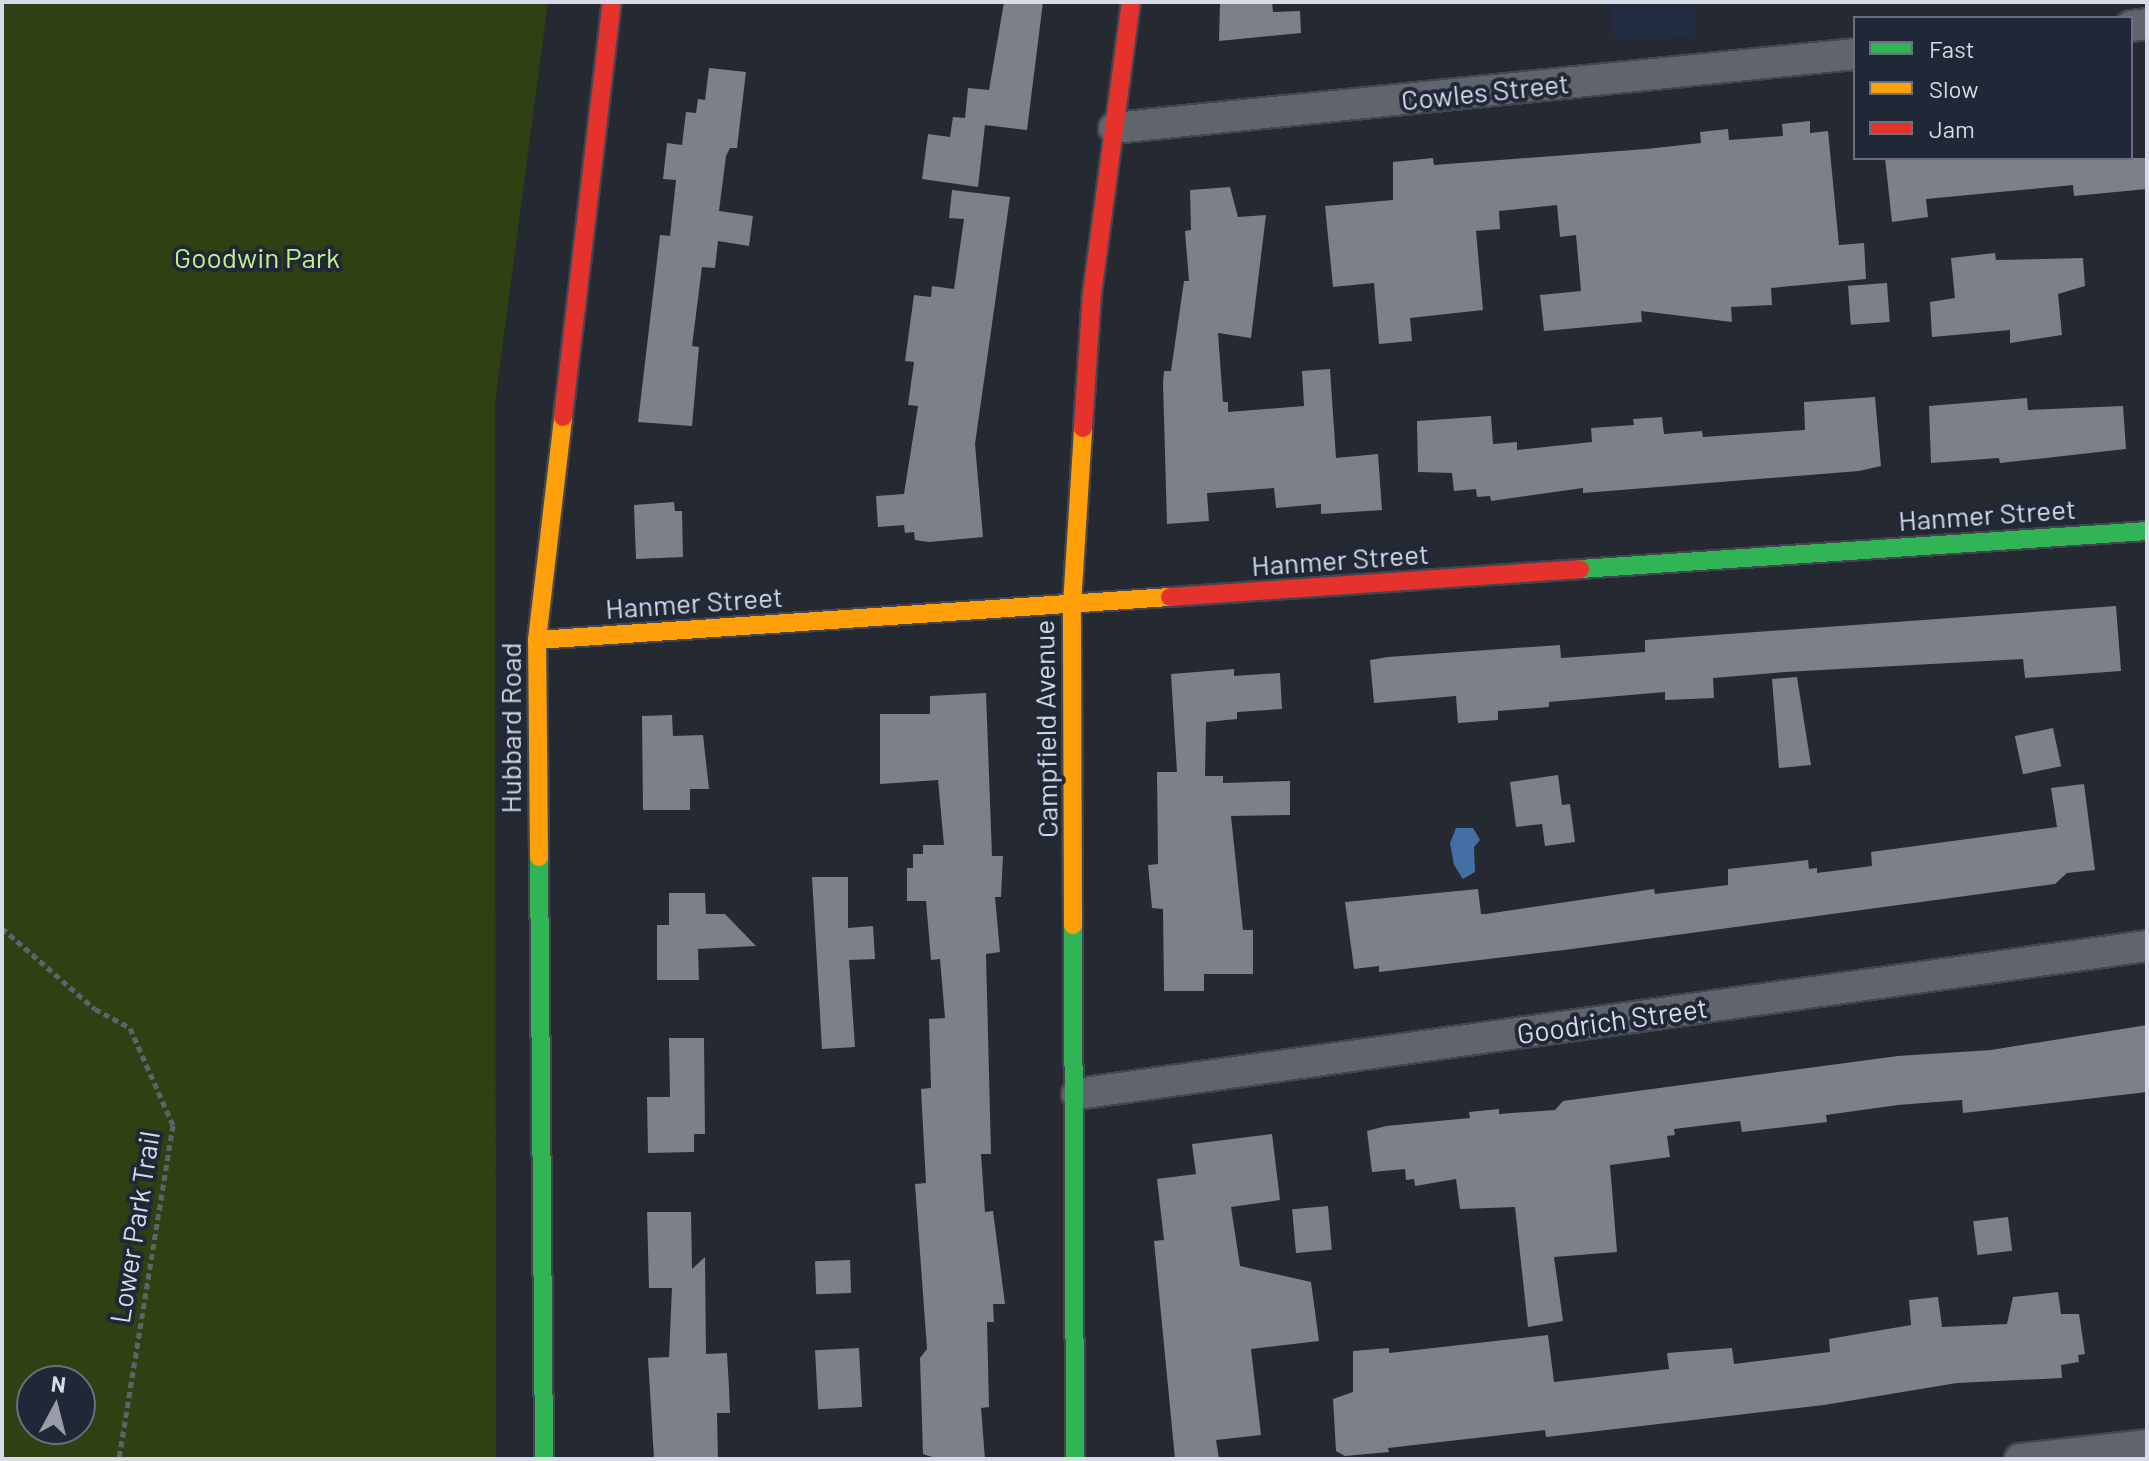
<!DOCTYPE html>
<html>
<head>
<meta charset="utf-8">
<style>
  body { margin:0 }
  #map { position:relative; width:2149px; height:1461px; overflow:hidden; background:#252932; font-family:Barlow,sans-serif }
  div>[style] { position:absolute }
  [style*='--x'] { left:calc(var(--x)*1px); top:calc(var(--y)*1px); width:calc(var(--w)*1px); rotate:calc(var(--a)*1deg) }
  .built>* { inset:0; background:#222c40 }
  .green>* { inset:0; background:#2f4113 }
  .water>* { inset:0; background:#446fa4 }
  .building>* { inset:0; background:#7c8088; transform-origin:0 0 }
  .path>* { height:5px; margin-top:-2.5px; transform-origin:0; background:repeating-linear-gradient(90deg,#5f6269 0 6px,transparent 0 10px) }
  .roads { filter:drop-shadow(2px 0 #43464e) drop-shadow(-2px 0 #43464e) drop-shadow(0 2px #43464e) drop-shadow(0 -2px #43464e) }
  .street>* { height:30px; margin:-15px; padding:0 15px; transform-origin:15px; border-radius:15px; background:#60646c }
  .fast>* { height:18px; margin:-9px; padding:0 9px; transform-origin:9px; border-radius:9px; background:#30b455 }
  .slow>* { height:18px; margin:-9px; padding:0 9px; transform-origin:9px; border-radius:9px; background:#ff9f0a }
  .jam>* { height:18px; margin:-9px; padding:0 9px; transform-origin:9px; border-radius:9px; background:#e5322d }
  span { translate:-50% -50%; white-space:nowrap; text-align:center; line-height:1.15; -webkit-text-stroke:8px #202737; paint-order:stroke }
  .street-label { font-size:28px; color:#d6dbe7 }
  .park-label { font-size:28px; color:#c4f08d }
  .frame { position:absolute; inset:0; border:4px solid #d6dbe7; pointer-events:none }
  .legend { position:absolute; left:1853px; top:16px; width:280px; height:144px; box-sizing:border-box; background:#202737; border:2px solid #696f7d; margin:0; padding:10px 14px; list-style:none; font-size:24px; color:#d6dbe7 }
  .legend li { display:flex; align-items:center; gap:16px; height:40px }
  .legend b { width:40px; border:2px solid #696f7d }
  .north { position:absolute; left:16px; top:1365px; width:80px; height:80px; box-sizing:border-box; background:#202737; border:2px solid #696f7d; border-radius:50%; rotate:7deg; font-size:22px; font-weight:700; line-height:32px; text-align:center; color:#d6dbe7 }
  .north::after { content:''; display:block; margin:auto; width:28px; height:36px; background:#989da8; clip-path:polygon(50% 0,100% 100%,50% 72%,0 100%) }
</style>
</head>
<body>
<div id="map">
  <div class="built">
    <div style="clip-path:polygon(1611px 2px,1695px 2px,1698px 35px,1614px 42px)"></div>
  </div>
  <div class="green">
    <div style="clip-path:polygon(evenodd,2px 2px,548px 2px,495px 402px,496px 1459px,2px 1459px,2px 2px,32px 1381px,80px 1381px,80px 1429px,32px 1429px,32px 1381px)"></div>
  </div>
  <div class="water">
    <div style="clip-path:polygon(1456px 828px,1473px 828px,1480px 840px,1474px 847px,1475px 872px,1463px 879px,1454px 865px,1450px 843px)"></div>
  </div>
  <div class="building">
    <div style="clip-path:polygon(1004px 2px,1043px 2px,1027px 130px,985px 125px,978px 187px,922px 179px,928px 134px,950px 137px,953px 117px,965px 118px,968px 88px,989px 90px)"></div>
    <div style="clip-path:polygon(1220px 2px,1272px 2px,1273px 12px,1300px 11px,1301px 33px,1219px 41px)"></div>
    <div style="clip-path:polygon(709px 68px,746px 72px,737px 148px,730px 148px,726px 156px,719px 211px,753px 216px,749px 246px,718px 241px,715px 268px,702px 267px,692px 346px,699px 347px,692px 426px,638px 422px,660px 235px,670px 236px,676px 180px,663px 179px,667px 143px,682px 145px,686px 112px,696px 113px,698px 99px,705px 100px)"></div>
    <div style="clip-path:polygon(1810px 121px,1810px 133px,1828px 131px,1839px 245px,1864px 243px,1866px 279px,1771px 288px,1772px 305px,1731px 307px,1732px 322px,1641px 311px,1642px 322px,1544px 331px,1540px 295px,1581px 291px,1576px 235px,1560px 237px,1557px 205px,1499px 211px,1500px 229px,1476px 231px,1483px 310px,1410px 318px,1412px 341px,1379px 344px,1374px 283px,1333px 287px,1325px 206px,1393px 200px,1393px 162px,1433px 158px,1434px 165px,1646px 149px,1701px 143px,1700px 132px,1728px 129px,1729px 140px,1783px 136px,1782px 124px)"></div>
    <div style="clip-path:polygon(1885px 158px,2147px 158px,2147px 189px,2074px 196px,2073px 185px,1926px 199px,1928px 217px,1892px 222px)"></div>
    <div style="clip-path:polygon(1230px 187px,1238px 217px,1266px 215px,1251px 338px,1218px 333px,1223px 402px,1228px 402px,1228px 412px,1304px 406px,1302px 371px,1330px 369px,1336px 458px,1378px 454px,1382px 510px,1321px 514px,1321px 504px,1276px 508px,1274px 488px,1207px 493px,1209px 521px,1167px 524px,1163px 383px,1164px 371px,1171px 371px,1184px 281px,1189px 281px,1185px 231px,1191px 230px,1190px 190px)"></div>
    <div style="clip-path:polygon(952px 190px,1010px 197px,975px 444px,983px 537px,929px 542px,915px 540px,914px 532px,905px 533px,904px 525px,878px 527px,876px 496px,904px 494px,918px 406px,908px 405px,914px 362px,905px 361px,914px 295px,931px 297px,932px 286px,954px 289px,964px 219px,949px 218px)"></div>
    <div style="clip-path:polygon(1995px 253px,1996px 260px,2083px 258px,2085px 286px,2058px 294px,2062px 335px,2010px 343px,2010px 330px,1932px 337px,1930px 302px,1955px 298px,1951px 258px)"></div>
    <div style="left:1887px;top:283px;width:39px;height:39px;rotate:86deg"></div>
    <div style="clip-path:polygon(1875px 397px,1881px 466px,1859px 471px,1583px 493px,1583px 488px,1491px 501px,1490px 496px,1477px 497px,1476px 489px,1454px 491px,1452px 473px,1418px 472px,1417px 421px,1491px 416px,1493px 444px,1517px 442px,1517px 450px,1592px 442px,1591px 428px,1634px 425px,1633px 419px,1662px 417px,1664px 434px,1702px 431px,1703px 437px,1805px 430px,1804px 402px)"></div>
    <div style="clip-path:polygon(2027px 398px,2028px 410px,2123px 406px,2126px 449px,2000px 463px,1999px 458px,1931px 463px,1929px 406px)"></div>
    <div style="clip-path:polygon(674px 502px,675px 511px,682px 511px,683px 557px,636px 559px,634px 505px)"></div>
    <div style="clip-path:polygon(2116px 606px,2121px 671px,2025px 678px,2023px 659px,1785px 672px,1713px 678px,1714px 698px,1665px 700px,1665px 692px,1549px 702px,1549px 707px,1498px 711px,1498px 720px,1458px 723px,1456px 696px,1374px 703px,1370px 660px,1388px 657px,1560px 645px,1561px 658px,1645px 652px,1645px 640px)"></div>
    <div style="clip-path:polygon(1234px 669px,1234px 676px,1280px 673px,1282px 709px,1237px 712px,1237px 719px,1206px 722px,1205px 776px,1223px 776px,1223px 783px,1290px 781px,1290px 815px,1231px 816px,1243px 930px,1253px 930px,1253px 974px,1204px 974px,1204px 991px,1164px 991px,1163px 909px,1152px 908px,1148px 865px,1158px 864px,1157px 772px,1177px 772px,1171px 674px)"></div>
    <div style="clip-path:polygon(1797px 677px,1811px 765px,1779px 768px,1772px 679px)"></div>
    <div style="clip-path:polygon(986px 693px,992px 856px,1003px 856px,1001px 897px,995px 897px,1000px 952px,986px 954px,991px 1154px,981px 1154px,985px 1212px,993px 1211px,1005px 1304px,993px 1304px,994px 1322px,987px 1322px,989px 1407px,981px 1408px,985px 1459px,938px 1459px,923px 1454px,920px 1358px,927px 1349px,915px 1184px,926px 1183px,921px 1089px,931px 1088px,929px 1019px,945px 1018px,940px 959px,931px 960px,926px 901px,907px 901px,907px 868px,913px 868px,913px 854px,923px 854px,923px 845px,944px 845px,938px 780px,880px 784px,880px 714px,930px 714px,930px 696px)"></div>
    <div style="clip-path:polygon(672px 715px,673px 736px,703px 735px,709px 789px,690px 789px,690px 810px,643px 810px,642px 716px)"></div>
    <div style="left:2053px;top:728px;width:39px;height:39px;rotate:78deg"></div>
    <div style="clip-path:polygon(1558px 775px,1562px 805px,1570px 804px,1575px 842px,1545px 846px,1542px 824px,1516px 827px,1510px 782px)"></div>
    <div style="clip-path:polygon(2084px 784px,2095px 870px,2067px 873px,2055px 884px,1572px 949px,1379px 972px,1379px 966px,1354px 969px,1345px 902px,1478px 889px,1481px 914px,1486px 914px,1654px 889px,1655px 894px,1728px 885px,1728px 869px,1808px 860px,1809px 869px,1817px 868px,1817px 873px,1872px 866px,1871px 852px,2057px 827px,2051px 788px)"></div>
    <div style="clip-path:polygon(812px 877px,848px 877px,848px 928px,873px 926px,875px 959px,849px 960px,855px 1047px,822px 1049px)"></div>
    <div style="clip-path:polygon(669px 893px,705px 893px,706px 914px,725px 914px,756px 946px,698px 949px,699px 980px,657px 980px,657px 925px,669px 925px)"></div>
    <div style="clip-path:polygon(2147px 1025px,2147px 1092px,1963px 1113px,1962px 1100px,1898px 1105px,1826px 1115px,1827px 1122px,1742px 1132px,1740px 1121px,1674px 1129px,1675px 1135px,1667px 1136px,1670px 1157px,1610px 1165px,1617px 1252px,1554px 1257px,1563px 1321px,1528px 1327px,1515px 1207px,1460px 1209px,1456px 1179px,1415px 1186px,1414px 1179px,1406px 1180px,1405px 1169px,1372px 1172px,1367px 1131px,1386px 1126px,1470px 1118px,1469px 1112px,1499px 1109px,1499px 1114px,1555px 1110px,1563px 1101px,1898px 1056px,1991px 1050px)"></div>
    <div style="clip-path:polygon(669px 1038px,704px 1038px,705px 1134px,694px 1134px,694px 1152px,648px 1153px,647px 1097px,670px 1097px)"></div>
    <div style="clip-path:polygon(1272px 1134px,1280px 1200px,1231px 1207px,1240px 1266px,1311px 1282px,1319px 1341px,1251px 1349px,1261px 1435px,1216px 1440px,1219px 1459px,1175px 1459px,1154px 1241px,1164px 1240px,1157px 1179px,1196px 1174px,1192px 1144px)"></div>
    <div style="left:1328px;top:1206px;width:44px;height:36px;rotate:85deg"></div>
    <div style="clip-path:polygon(647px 1212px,691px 1212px,692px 1269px,705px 1257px,706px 1354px,727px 1353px,729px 1389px,730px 1413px,717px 1413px,718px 1459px,654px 1459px,648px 1358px,669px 1357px,672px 1288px,649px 1288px)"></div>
    <div style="left:2008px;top:1217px;width:34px;height:35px;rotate:83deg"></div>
    <div style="left:850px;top:1260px;width:33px;height:35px;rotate:88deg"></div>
    <div style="clip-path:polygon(2058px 1292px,2061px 1314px,2079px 1314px,2085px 1354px,2078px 1355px,2079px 1362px,2061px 1365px,2062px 1378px,1957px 1383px,1824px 1405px,1546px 1437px,1545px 1430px,1388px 1448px,1389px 1452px,1345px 1456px,1336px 1451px,1333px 1399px,1353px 1392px,1353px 1351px,1389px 1348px,1389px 1353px,1548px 1335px,1554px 1382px,1669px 1369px,1667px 1353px,1732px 1348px,1734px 1364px,1830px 1352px,1829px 1339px,1911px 1325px,1909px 1300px,1938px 1297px,1942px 1327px,2007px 1324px,2013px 1297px)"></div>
    <div style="left:859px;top:1348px;width:59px;height:44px;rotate:87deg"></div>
  </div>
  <div class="path">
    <div style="--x:2;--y:928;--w:123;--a:41.1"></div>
    <div style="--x:95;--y:1009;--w:40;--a:28"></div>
    <div style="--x:130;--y:1028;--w:106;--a:66.1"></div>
    <div style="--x:173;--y:1125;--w:338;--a:99.2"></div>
  </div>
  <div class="roads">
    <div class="street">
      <div style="--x:2131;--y:26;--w:16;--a:-7"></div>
      <div style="--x:1114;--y:128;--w:745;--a:-5.7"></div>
      <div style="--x:1077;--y:1094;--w:1080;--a:-7.88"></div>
      <div style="--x:2020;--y:1459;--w:128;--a:-6.3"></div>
    </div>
    <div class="fast">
      <div style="--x:1580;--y:569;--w:568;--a:-3.83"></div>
      <div style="--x:539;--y:857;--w:602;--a:89.52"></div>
      <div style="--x:1073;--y:925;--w:534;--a:89.79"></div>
    </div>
    <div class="slow">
      <div style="--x:537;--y:640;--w:634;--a:-3.89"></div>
      <div style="--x:539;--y:857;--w:217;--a:-90.5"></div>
      <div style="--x:537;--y:640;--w:225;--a:-83.3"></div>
      <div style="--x:1073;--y:925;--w:320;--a:-90.2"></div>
      <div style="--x:1072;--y:605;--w:177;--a:-86.4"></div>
    </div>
    <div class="jam">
      <div style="--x:563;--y:417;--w:418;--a:-83.3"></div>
      <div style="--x:1083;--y:428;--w:134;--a:-86.2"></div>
      <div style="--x:1092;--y:294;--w:295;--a:-82.4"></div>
      <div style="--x:1170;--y:597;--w:411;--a:-3.9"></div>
    </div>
  </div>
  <div class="street-label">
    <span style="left:1485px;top:91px;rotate:-6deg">Cowles Street</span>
    <span style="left:1987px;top:514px;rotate:-4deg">Hanmer Street</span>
    <span style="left:1340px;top:559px;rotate:-4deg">Hanmer Street</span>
    <span style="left:694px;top:602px;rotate:-4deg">Hanmer Street</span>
    <span style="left:510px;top:728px;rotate:-90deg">Hubbard Road</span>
    <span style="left:1045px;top:729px;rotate:-91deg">Campfield Avenue</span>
    <span style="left:1612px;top:1020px;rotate:-8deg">Goodrich Street</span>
    <span style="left:134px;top:1227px;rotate:-81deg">Lower Park Trail</span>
  </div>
  <div class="park-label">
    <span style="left:257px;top:257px">Goodwin Park</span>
  </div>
  <div class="frame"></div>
  <ul class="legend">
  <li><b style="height:10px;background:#30b455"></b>Fast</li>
  <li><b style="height:10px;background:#ff9f0a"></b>Slow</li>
  <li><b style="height:10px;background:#e5322d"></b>Jam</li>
  </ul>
  <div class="north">N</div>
</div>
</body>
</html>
